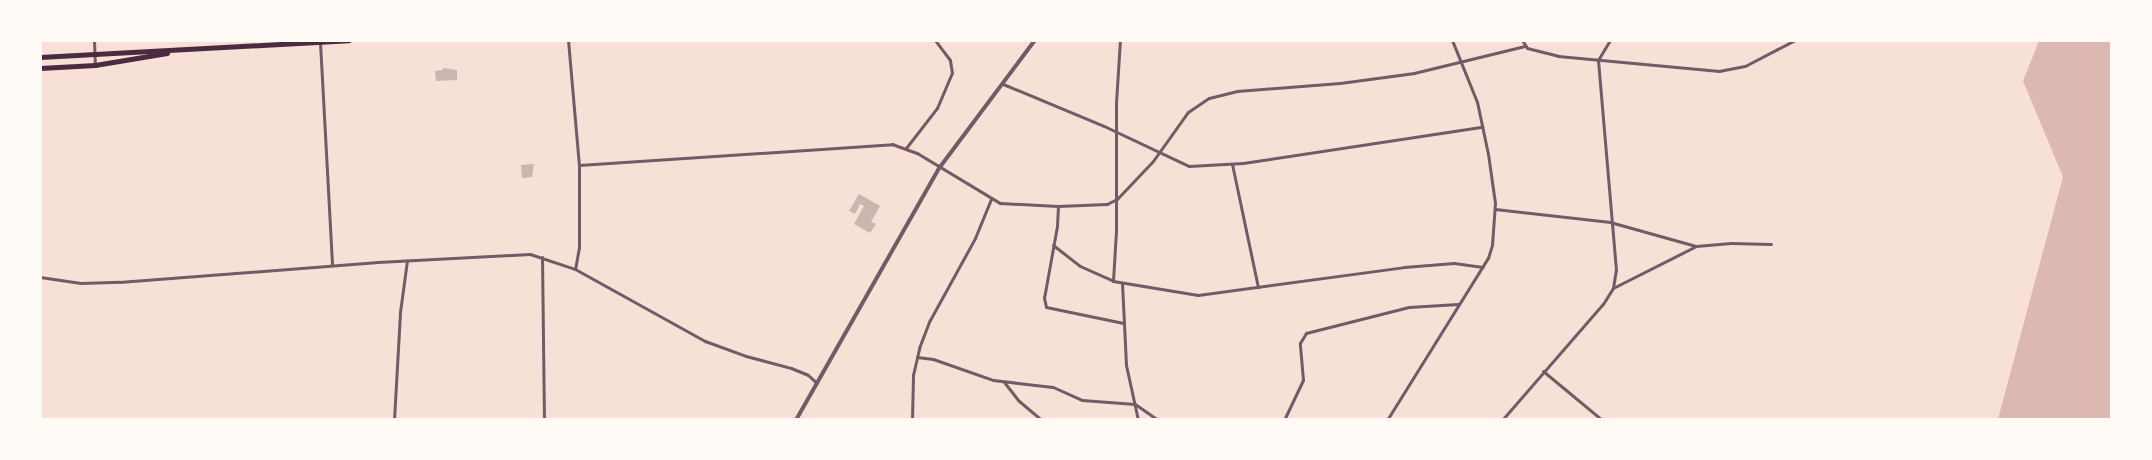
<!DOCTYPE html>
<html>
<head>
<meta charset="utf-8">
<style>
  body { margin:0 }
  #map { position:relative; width:2152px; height:460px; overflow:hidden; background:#f7e1d7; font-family:Roboto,sans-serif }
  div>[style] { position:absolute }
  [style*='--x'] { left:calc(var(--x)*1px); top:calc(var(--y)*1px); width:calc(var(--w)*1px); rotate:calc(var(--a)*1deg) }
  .water>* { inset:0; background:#dcb8b0 }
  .building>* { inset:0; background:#ccb4b1 }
  .minor>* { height:3px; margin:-1.5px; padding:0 1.5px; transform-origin:1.5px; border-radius:1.5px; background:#755966 }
  .tertiary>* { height:4px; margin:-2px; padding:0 2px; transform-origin:2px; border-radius:2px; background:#755966 }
  .trunk>* { height:5px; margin:-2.5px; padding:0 2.5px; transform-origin:2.5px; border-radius:2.5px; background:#4a2c40 }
  span { translate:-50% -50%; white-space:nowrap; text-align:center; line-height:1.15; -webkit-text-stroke:6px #fffaf5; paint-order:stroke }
  .frame { position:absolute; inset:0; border:42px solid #fffaf5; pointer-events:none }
</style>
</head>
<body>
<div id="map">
  <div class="water">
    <div style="clip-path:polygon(2039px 41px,2111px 41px,2111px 419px,1998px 419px,2063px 177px,2023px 81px)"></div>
  </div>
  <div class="building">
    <div style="clip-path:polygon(443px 68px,457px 70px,457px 80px,436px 81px,435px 71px,443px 70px)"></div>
    <div style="clip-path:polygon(534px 164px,532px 177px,522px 178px,521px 165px)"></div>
    <div style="clip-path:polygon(859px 194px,880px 206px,871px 222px,876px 224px,870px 233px,854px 224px,864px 206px,860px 204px,855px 214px,849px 211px)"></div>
  </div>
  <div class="minor">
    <div style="--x:94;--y:40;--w:25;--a:88"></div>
    <div style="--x:568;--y:40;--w:125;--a:85"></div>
    <div style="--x:579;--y:165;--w:82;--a:90"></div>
    <div style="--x:579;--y:247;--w:22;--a:100"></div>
    <div style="--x:1522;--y:40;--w:9;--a:58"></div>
    <div style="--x:1527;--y:48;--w:32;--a:14"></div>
    <div style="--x:1558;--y:56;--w:162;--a:5.3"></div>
    <div style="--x:1719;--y:71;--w:26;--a:-11"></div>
    <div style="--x:1745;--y:66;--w:56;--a:-27.5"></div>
    <div style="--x:320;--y:42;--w:223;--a:86.9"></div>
    <div style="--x:1003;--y:84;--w:109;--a:22.6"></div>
    <div style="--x:1104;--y:126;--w:94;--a:25.2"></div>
    <div style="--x:1189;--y:166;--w:54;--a:-3.2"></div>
    <div style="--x:1243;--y:163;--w:242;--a:-8.6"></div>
    <div style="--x:906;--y:148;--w:51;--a:-52.2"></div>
    <div style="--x:937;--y:108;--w:38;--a:-67"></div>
    <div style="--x:952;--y:73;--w:13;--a:-99"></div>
    <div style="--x:950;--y:60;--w:25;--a:-127"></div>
    <div style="--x:1232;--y:164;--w:126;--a:78.1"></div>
    <div style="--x:579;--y:165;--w:314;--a:-3.8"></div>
    <div style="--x:892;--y:144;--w:27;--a:20"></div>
    <div style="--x:917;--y:153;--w:97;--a:31.1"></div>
    <div style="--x:1000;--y:203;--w:58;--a:3"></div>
    <div style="--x:1058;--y:206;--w:49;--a:-2.3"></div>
    <div style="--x:1107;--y:204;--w:11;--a:-27"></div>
    <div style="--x:1117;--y:199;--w:52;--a:-46.5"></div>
    <div style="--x:1153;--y:161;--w:60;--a:-54.5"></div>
    <div style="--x:1188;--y:112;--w:25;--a:-34"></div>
    <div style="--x:1209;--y:98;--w:29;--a:-14"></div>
    <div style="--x:1237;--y:91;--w:103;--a:-4.4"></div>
    <div style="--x:1340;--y:83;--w:75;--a:-7.7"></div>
    <div style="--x:1414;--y:73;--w:114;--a:-13.7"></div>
    <div style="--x:1058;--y:206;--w:20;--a:93"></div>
    <div style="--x:1057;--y:226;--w:73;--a:100.2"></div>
    <div style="--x:1044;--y:298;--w:9;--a:77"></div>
    <div style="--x:1046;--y:307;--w:79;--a:11.7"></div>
    <div style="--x:1495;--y:209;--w:116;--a:6.4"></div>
    <div style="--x:1610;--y:222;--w:89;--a:15.6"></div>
    <div style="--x:1053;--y:245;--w:34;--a:38"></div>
    <div style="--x:1080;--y:266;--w:36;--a:24"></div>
    <div style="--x:1113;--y:281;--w:86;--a:9.4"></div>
    <div style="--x:1198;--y:295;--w:208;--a:-7.7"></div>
    <div style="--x:1404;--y:267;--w:50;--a:-4.6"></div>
    <div style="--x:1454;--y:263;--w:29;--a:8"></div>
    <div style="--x:542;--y:257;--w:163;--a:89.3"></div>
    <div style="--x:40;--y:277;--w:41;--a:8.3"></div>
    <div style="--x:81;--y:283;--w:38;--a:-2"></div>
    <div style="--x:119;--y:282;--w:260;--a:-4.4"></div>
    <div style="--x:378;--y:262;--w:152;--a:-3"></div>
    <div style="--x:530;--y:254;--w:47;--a:18.4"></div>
    <div style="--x:575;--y:269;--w:149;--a:29"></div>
    <div style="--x:705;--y:341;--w:44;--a:20.1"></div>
    <div style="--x:746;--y:356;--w:47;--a:14.9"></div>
    <div style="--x:791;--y:368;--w:18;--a:22"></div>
    <div style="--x:808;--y:375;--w:12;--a:42"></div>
    <div style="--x:1113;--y:281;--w:50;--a:-86.6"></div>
    <div style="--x:1116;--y:231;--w:128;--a:-90"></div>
    <div style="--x:1116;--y:103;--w:63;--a:-86.4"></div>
    <div style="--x:1122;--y:283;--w:82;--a:87.2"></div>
    <div style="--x:1126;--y:365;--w:56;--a:77.7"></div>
    <div style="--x:1615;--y:287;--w:91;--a:-26.8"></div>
    <div style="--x:1696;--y:246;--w:35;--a:-5"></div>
    <div style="--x:1731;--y:243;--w:40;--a:1.4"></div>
    <div style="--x:917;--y:357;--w:16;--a:7"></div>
    <div style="--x:933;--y:359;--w:64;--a:19.3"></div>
    <div style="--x:993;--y:380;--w:60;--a:6.7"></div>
    <div style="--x:1053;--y:387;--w:32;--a:24"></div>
    <div style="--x:1082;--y:400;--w:53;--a:4.3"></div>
    <div style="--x:1135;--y:404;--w:28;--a:35"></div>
    <div style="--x:1543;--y:371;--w:77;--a:39.7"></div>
    <div style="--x:1004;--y:382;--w:24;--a:52"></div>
    <div style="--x:1019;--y:401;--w:30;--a:40"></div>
    <div style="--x:394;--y:420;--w:108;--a:-86.8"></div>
    <div style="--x:400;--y:312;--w:52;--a:-82.3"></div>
    <div style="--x:912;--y:420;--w:45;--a:-88.7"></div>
    <div style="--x:913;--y:375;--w:28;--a:-77"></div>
    <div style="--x:919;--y:348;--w:30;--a:-69"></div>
    <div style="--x:930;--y:320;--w:94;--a:-61.2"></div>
    <div style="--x:975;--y:238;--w:42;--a:-67.7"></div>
    <div style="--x:1284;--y:420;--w:44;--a:-64.6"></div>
    <div style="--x:1303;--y:380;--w:37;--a:-95"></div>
    <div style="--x:1300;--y:343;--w:12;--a:-59"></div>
    <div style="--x:1306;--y:333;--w:106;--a:-14.2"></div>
    <div style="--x:1409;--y:307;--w:49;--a:-3.5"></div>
    <div style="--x:1387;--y:420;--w:191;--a:-58.1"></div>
    <div style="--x:1488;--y:258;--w:14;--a:-73"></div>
    <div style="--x:1492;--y:245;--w:42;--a:-85.9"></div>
    <div style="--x:1495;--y:203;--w:49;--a:-98.1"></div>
    <div style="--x:1488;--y:154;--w:53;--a:-101.9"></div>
    <div style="--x:1477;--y:102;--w:67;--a:-112"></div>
    <div style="--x:1502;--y:420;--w:154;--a:-49"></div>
    <div style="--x:1603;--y:304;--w:19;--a:-58"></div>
    <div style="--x:1613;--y:288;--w:18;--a:-81"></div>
    <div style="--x:1616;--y:270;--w:211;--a:-94.9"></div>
    <div style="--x:1598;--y:60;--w:23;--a:-59"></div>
  </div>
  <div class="tertiary">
    <div style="--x:796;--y:420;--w:291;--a:-60.4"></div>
    <div style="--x:940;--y:167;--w:159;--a:-53.2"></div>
  </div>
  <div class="trunk">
    <div style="--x:40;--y:57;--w:309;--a:-3.1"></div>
    <div style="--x:40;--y:68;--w:55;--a:-3.1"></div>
    <div style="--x:95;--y:65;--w:73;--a:-9.5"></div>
  </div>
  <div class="frame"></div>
</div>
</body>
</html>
